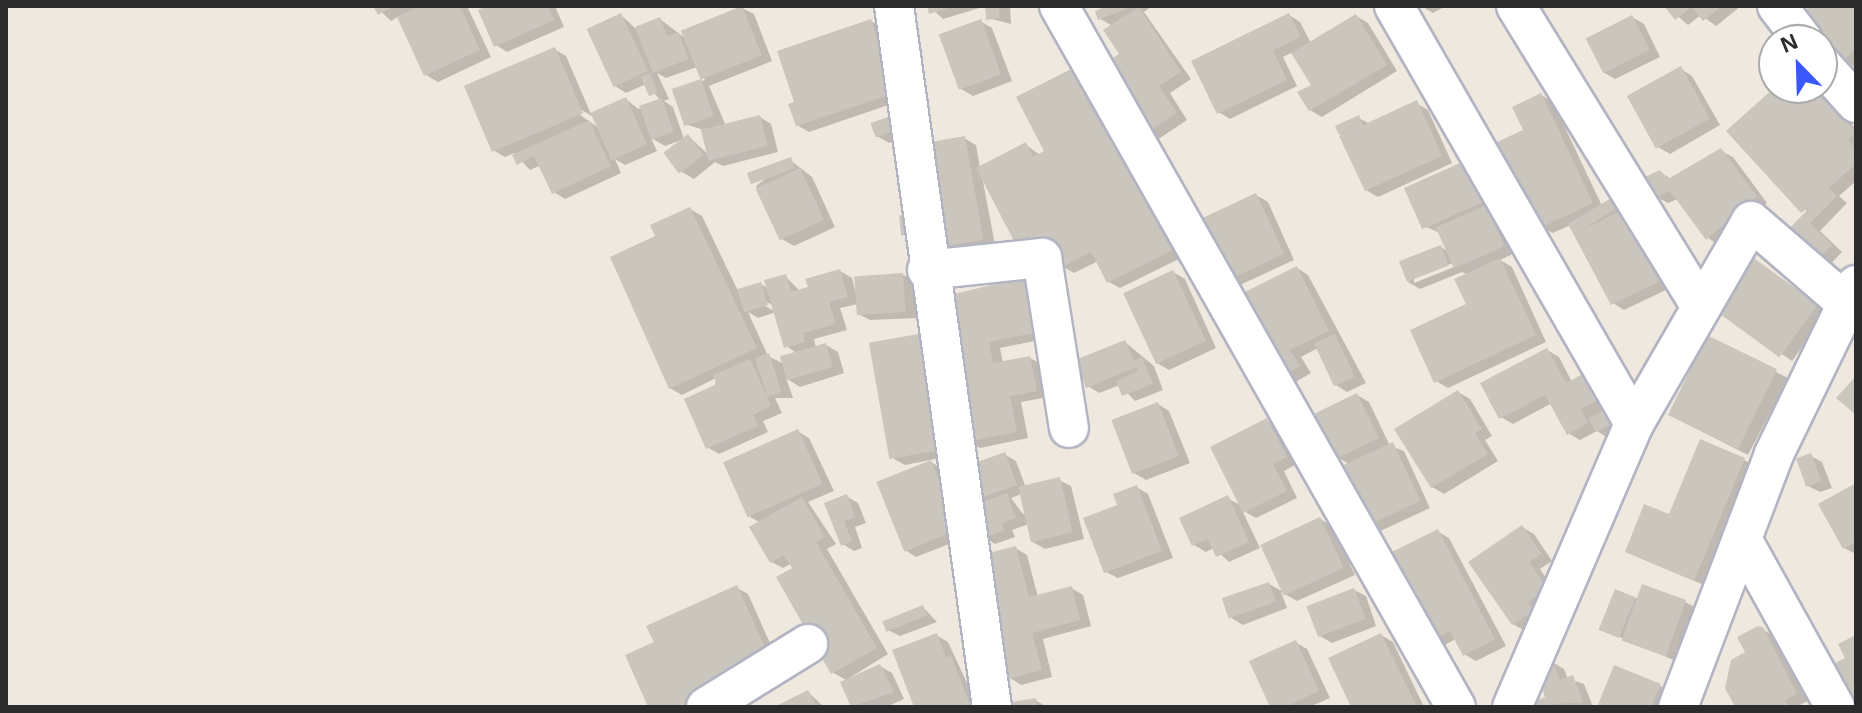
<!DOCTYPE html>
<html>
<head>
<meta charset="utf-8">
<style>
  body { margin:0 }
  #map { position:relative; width:1862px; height:713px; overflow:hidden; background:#efe8de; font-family:Arial,sans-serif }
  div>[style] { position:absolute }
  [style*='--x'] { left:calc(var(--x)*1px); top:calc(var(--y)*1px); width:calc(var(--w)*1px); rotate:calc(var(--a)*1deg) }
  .shadow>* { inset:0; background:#0003 }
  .building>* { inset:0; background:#cac5bd; transform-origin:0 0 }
  .roads { filter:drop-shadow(2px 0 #b2b4c1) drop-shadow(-2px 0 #b2b4c1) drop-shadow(0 2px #b2b4c1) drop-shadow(0 -2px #b2b4c1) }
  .minor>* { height:38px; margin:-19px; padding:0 19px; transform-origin:19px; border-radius:19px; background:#fff }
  span { translate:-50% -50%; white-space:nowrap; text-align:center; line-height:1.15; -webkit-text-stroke:8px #fff; paint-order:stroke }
  .frame { position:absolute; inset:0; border:8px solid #2c2c2c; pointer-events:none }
  .north { position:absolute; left:1758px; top:24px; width:80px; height:80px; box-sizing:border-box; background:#fff; border:2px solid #ababab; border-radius:50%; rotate:337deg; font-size:22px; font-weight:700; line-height:32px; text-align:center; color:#2c2c2c }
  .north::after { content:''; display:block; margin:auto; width:28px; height:36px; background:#3b58ff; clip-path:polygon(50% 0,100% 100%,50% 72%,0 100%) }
</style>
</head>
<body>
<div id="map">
  <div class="shadow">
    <div style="clip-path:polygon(375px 6px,467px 6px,491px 57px,438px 82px,426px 75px,399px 16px,391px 21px)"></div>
    <div style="clip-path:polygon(492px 6px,555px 6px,564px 27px,507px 52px,496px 45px)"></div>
    <div style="clip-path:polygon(929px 6px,986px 6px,943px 19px)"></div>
    <div style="clip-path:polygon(987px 6px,1010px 6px,1011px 24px,988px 18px)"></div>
    <div style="clip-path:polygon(1113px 6px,1152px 6px,1144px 12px,1191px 79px,1170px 93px,1187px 120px,1151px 144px,1113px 26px,1100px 19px)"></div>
    <div style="clip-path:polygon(1421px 6px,1446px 6px,1433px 13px)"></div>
    <div style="clip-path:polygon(1666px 6px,1741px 6px,1716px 26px,1701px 15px,1688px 25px)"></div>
    <div style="clip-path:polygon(1813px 6px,1856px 6px,1855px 67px,1843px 61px)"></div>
    <div style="clip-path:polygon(evenodd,742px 8px,754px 14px,772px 61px,709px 86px,726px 126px,760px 117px,771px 124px,778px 152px,723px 166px,715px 162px,694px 179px,682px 172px,688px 136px,710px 156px,704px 130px,688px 125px,675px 90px,705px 80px,697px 67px,666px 78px,657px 73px,669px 99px,664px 101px,673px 107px,684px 139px,665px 146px,651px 138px,657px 151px,625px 165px,615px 159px,621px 173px,565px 199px,554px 192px,541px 165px,530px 170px,514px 153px,505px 157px,493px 150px,554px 49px,566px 56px,591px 114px,626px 99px,638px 109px,660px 100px,646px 84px,626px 93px,615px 86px,621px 15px,636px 29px,660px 19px,686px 39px,742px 8px,575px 106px,595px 118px,600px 129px,573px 110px,575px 106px)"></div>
    <div style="clip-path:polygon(1289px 15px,1300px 22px,1311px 43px,1356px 16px,1368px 23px,1397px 71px,1322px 117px,1310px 110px,1313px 85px,1293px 52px,1283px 57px,1297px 86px,1230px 119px,1219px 112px)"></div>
    <div style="clip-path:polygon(1632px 17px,1644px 24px,1660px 57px,1615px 79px,1603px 72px)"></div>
    <div style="clip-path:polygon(871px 21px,882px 28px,906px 99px,809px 132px,797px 125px,796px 103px)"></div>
    <div style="clip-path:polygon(980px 21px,992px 28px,1012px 81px,973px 96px,961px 89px)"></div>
    <div style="clip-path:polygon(1681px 69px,1692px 76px,1720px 125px,1670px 154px,1658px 147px)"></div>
    <div style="clip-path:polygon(1073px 70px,1183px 257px,1120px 288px,1109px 282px,1098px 261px,1074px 273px,1017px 241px,982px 176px,995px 245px,953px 253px,941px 247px,964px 138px,976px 145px,980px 168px,1026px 145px,1040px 155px,1046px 152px)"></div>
    <div style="clip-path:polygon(1777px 88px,1818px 88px,1856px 129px,1856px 181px,1839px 196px,1847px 203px,1820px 231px,1842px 252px,1823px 272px,1807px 211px,1729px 131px)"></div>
    <div style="clip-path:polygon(1541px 95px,1553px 102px,1602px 206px,1613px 200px,1670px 288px,1624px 310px,1613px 303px,1571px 225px,1553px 233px,1541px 227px,1525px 131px)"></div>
    <div style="clip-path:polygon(1416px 103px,1428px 110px,1452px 163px,1378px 197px,1366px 190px,1338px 127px,1359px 118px,1370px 124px)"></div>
    <div style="clip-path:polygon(873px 124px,909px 136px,889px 143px,877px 136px)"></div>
    <div style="clip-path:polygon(1721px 151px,1733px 157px,1767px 203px,1719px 245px,1708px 238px,1678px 199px,1668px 203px,1657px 197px,1660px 172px,1671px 179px)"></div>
    <div style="clip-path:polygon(790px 160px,812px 177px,835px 227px,794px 246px,782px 239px,756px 186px)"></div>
    <div style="clip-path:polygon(evenodd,1467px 162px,1515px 253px,1500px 260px,1512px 267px,1546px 342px,1448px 388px,1436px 381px,1468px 305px,1468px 275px,1462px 272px,1420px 289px,1408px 282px,1441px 247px,1448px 252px,1440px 233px,1426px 227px,1467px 162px,1458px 261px,1459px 265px,1414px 283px,1414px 278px,1458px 261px)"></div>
    <div style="clip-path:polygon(1256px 195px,1268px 202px,1294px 260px,1229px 290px)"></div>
    <div style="clip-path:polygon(evenodd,690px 209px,702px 216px,738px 291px,761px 284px,769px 289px,785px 276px,800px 291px,840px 271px,852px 278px,855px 291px,903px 275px,915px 281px,917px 318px,870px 320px,858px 314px,858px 304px,840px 308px,847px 330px,814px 339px,816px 348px,826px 345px,838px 352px,844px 373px,800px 387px,786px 378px,793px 398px,775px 398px,782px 413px,763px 421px,768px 432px,719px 454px,707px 447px,716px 378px,682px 395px,670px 388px,658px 237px,690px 209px,760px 298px,774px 306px,774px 311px,758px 302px,760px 298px,690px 209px,748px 312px,758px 318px,776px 312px,786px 346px,798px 354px,784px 364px,768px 356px,748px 312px)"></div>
    <div style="clip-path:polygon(1760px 263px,1828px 312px,1792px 361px,1712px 306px)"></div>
    <div style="clip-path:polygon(1297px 268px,1308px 275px,1366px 383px,1347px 392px,1336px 385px,1318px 348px,1301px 357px,1311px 373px,1292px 384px,1272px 364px)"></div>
    <div style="clip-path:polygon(1173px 272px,1185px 279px,1216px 348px,1169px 370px,1157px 363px)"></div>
    <div style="clip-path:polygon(940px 300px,1059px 336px,1000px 348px,1003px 363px,1030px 358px,1041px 364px,1048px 397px,1021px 402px,1028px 438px,980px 448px,968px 441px)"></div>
    <div style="clip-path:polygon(1708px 338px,1788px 378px,1748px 455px,1681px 421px)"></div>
    <div style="clip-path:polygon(1125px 342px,1154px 366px,1163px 390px,1135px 401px,1120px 385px,1099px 393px,1088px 386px)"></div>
    <div style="clip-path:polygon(871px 347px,955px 455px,905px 465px,894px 459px)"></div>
    <div style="clip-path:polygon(1547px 350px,1559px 357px,1572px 382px,1613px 405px,1604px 410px,1617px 418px,1608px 438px,1597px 431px,1580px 440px,1568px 433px,1552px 403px,1513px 424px,1501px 417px)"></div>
    <div style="clip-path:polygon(1458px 392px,1470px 399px,1492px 436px,1485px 440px,1498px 461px,1444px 494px,1432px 487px)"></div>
    <div style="clip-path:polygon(1357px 395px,1369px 402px,1390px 446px,1404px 451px,1430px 508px,1376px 533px,1349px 464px,1337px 457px)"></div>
    <div style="clip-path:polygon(1158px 404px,1169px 411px,1190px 463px,1146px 480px,1134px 473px)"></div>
    <div style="clip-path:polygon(1267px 420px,1279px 427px,1297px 464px,1284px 471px,1297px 498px,1256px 518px,1242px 510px,1260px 548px,1229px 562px,1214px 548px,1206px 552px,1194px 545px,1227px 498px,1242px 506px)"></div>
    <div style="clip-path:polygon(797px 431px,809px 438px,834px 491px,808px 502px,836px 544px,827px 549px,888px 654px,846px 680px,832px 672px,792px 563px,783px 568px,771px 562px,761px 523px,750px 517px)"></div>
    <div style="clip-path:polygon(evenodd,1004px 454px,1016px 461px,1026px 488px,1059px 480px,1071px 486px,1084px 539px,1045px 549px,1033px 542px,1029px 524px,1012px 530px,1015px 537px,995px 544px,984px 537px,974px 500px,1004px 454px,1021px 494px,1026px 513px,1023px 514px,1011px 498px,1021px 494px)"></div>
    <div style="clip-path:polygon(1811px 456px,1822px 462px,1832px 488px,1820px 492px,1808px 486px)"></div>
    <div style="clip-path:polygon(1744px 460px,1755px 466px,1706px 586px,1627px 552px)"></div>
    <div style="clip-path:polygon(929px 461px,943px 469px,969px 536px,916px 557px,905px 550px)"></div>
    <div style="clip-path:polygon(1856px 485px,1856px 554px,1844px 548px)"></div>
    <div style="clip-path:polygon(1136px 487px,1148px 494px,1173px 558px,1118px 578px,1106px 572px,1119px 506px)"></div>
    <div style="clip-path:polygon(846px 496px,858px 503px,866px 523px,855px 527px,862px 548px,854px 551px,843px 544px,827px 504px)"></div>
    <div style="clip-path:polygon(1320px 519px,1332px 526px,1355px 575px,1297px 601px,1281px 592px,1287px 608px,1243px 625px,1231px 618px,1269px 584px,1285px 593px)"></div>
    <div style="clip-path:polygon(1522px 527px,1534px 534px,1552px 561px,1540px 569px,1558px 596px,1525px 631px,1513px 624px)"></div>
    <div style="clip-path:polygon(1437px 531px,1449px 538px,1506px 646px,1476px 661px,1464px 654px,1456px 639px,1441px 647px,1430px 640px)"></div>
    <div style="clip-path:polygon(1015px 548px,1027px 555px,1038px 597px,1071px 588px,1083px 595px,1091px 626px,1043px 639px,1052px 677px,1021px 685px,1010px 678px)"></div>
    <div style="clip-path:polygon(737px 588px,748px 594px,779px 663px,650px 707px,656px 643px)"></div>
    <div style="clip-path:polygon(1354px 590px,1366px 596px,1376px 626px,1332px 643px,1320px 636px)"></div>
    <div style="clip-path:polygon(1634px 598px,1685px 602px,1697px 608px,1678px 662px,1601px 629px)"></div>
    <div style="clip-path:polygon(923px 607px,937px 622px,900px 636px,888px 630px)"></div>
    <div style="clip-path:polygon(1762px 629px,1774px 636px,1808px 701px,1796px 707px,1734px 707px,1747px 653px)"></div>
    <div style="clip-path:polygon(936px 635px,948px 642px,978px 707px,916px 707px)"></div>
    <div style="clip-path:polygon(1381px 635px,1393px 642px,1424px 707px,1354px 707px)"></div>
    <div style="clip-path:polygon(1295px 642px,1307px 649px,1330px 698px,1309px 707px,1272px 707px)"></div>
    <div style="clip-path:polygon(1552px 662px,1564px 669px,1568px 679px,1584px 684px,1593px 707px,1525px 707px,1548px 698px)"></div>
    <div style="clip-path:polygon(880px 666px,892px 673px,904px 699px,886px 707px,853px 707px,842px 683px)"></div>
    <div style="clip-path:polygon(1660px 686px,1672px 692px,1666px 707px,1599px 707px)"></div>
    <div style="clip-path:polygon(808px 692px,824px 707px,779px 707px)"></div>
    <div style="clip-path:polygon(1035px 700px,1047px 707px,998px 707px)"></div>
  </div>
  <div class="building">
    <div style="clip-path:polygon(373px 6px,394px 6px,378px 15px)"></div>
    <div style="clip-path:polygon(420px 6px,460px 6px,480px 50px,424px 76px,397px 17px)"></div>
    <div style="clip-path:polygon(487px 6px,548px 6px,554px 20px,494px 47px,478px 10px)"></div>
    <div style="left:742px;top:6px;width:53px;height:66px;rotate:68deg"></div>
    <div style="clip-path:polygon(927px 6px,952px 6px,952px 7px,929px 14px)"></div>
    <div style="clip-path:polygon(985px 6px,999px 6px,1000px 18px,986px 20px)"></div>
    <div style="clip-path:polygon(1107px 6px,1133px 6px,1098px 20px,1095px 11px)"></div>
    <div style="clip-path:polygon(1664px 6px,1722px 6px,1703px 21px,1692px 7px,1675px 20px)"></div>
    <div style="clip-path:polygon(1810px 6px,1856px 6px,1856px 49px,1842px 62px,1799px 16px)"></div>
    <div style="clip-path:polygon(1139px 7px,1181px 72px,1159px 86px,1177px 113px,1138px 138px,1095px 70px,1119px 54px,1103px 30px)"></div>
    <div style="left:621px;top:13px;width:64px;height:38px;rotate:65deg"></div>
    <div style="clip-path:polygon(1289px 13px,1301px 37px,1273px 50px,1287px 80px,1217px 114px,1191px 61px)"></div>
    <div style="clip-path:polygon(1356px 14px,1387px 65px,1309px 111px,1297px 92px,1311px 85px,1291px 53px)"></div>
    <div style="left:1632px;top:15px;width:39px;height:52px;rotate:63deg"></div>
    <div style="clip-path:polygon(660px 17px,667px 36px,678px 32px,689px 59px,653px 73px,635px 27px)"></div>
    <div style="clip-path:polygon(871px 19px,895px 93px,796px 126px,788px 104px,794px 102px,777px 51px)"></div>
    <div style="left:981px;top:19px;width:59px;height:45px;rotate:70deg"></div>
    <div style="left:555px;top:47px;width:72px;height:99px;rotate:67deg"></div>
    <div style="left:1681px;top:66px;width:60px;height:62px;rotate:61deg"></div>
    <div style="clip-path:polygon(1073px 68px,1172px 250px,1107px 283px,1091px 252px,1060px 268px,1038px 255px,1028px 236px,1015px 243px,976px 168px,1026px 142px,1033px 157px,1044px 151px,1016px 97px)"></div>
    <div style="left:650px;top:73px;width:21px;height:10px;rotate:67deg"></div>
    <div style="left:701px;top:79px;width:39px;height:31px;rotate:71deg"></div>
    <div style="clip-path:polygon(1774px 88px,1815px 88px,1856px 132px,1848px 140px,1856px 149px,1856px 164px,1829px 188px,1837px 196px,1810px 223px,1832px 245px,1810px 267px,1780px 238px,1813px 204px,1801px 213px,1726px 131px)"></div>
    <div style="clip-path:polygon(1541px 93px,1593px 203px,1540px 228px,1497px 142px,1523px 130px,1512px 107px)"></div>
    <div style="left:626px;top:97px;width:52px;height:39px;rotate:66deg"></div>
    <div style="left:662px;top:98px;width:36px;height:24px;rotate:71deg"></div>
    <div style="clip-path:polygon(1417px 100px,1442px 156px,1365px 191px,1339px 136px,1353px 129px,1339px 135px,1335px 126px,1359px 115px,1363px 125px)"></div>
    <div style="left:760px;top:115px;width:32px;height:61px;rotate:76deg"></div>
    <div style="left:893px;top:115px;width:15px;height:24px;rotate:70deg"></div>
    <div style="clip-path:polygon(589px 120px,611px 166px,552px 194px,534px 156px,517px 165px,512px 155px)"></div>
    <div style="left:688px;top:134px;width:26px;height:31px;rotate:53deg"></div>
    <div style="left:965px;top:136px;width:105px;height:46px;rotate:80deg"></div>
    <div style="clip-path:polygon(1721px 148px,1757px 196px,1706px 240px,1670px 191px,1655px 198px,1645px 177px,1660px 170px,1668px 179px)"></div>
    <div style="left:791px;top:157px;width:12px;height:47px;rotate:70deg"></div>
    <div style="left:1467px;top:160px;width:45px;height:69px;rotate:66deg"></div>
    <div style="left:800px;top:168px;width:57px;height:49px;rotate:65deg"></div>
    <div style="left:1256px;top:193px;width:67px;height:75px;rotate:65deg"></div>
    <div style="clip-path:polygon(1613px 197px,1619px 207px,1580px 231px,1624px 209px,1660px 281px,1611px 305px,1568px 224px)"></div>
    <div style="left:1486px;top:205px;width:45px;height:55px;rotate:66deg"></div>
    <div style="clip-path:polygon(690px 207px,757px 348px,669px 389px,610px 257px,655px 236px,650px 225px)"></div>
    <div style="left:913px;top:214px;width:20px;height:14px;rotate:84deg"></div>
    <div style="left:1441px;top:245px;width:22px;height:45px;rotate:69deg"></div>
    <div style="left:1748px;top:254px;width:86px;height:65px;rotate:36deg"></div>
    <div style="clip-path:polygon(1500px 258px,1536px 335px,1434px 383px,1410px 330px,1466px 304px,1454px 279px)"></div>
    <div style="clip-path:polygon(1297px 266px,1329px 331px,1290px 350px,1300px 366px,1279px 379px,1269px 363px,1286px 352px,1266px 362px,1233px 298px)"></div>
    <div style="clip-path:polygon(840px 269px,848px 297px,829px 302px,836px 324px,803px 333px,805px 342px,784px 348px,764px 280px,786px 274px,791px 292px,808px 287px,805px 279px)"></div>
    <div style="left:1173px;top:270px;width:78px;height:55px;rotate:65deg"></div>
    <div style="left:903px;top:273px;width:39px;height:49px;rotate:86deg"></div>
    <div style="clip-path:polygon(1037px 274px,1048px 330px,989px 342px,993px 363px,1030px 356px,1037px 391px,1010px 396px,1017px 432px,966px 442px,938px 298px)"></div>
    <div style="left:761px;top:282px;width:24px;height:25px;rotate:73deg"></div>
    <div style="left:924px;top:333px;width:118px;height:56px;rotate:80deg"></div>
    <div style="left:1335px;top:334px;width:47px;height:23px;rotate:65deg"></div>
    <div style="left:1707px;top:335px;width:78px;height:89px;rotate:26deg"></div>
    <div style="clip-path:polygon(1125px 340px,1134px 361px,1142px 357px,1153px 384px,1122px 396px,1116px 381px,1138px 371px,1137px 367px,1086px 388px,1075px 360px)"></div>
    <div style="left:826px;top:343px;width:25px;height:48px;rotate:74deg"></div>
    <div style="clip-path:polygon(1547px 348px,1566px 383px,1588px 371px,1602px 398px,1581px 409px,1588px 423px,1567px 435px,1545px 395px,1499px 419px,1480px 383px)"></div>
    <div style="left:769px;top:353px;width:41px;height:15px;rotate:72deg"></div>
    <div style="clip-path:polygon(750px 359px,771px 406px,753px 415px,758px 426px,706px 449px,684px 399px,717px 384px,713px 375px)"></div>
    <div style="clip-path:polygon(1856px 376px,1856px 415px,1836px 398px)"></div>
    <div style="clip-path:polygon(1458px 390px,1482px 429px,1475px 433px,1488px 454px,1431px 488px,1394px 429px)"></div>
    <div style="left:1357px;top:393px;width:50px;height:47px;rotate:64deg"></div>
    <div style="left:1158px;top:402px;width:58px;height:50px;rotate:69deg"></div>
    <div style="left:1606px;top:409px;width:16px;height:20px;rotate:63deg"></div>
    <div style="clip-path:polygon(1267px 418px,1287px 457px,1273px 464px,1287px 491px,1243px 513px,1210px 447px)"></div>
    <div style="left:798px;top:429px;width:60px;height:82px;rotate:66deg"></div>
    <div style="clip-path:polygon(1700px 439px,1745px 458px,1694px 581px,1625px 552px,1644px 504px,1669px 514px)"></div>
    <div style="left:1393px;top:442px;width:65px;height:64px;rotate:65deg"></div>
    <div style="left:1005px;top:452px;width:35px;height:48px;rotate:70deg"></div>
    <div style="left:1811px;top:453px;width:30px;height:16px;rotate:70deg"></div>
    <div style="left:931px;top:460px;width:75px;height:59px;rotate:68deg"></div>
    <div style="left:1060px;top:477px;width:57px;height:43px;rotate:77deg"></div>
    <div style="clip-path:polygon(1856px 483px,1856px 542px,1843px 549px,1818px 504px)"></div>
    <div style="clip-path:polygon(1137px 485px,1162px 551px,1104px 573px,1083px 518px,1117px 505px,1113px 494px)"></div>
    <div style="clip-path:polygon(1007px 493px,1016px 518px,1002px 523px,1004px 531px,982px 538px,971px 506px)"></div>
    <div style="clip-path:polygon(847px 494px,855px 517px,844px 521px,852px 541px,841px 546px,824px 503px)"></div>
    <div style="clip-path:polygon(1228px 495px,1249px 542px,1216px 557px,1208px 539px,1192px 546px,1179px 518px)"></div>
    <div style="clip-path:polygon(802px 497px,825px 537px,816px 542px,877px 648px,831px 674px,776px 577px,792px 568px,784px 555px,770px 563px,749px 527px)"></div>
    <div style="left:1320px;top:517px;width:56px;height:66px;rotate:65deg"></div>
    <div style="clip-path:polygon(1522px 525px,1542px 554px,1529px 562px,1548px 589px,1528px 602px,1534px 611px,1512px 625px,1468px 562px)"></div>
    <div style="clip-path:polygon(1438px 529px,1495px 639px,1463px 656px,1450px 631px,1428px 641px,1384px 556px)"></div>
    <div style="clip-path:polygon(1016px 546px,1029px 597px,1072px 586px,1080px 620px,1032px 633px,1042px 670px,1008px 679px,976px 556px)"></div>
    <div style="left:1269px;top:582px;width:21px;height:50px;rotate:71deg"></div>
    <div style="left:1642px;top:584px;width:47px;height:60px;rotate:20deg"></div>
    <div style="clip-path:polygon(737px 585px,769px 656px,688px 707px,648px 707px,625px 655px,654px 642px,646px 626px)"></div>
    <div style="left:1354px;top:588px;width:33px;height:51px;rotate:69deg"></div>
    <div style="left:1615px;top:589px;width:22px;height:44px;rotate:22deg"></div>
    <div style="left:923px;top:605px;width:11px;height:44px;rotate:68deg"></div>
    <div style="clip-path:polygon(1758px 626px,1763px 627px,1797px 694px,1785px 700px,1789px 707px,1730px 707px,1734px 705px,1725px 688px,1731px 660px,1745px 652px,1737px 637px)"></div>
    <div style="clip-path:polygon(937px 633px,946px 657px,951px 656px,971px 707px,914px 707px,892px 650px)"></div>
    <div style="clip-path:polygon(1381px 633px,1417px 707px,1351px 707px,1328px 658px)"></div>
    <div style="clip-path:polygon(1856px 635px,1856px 707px,1842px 707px,1823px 669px,1845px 658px,1838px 644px)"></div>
    <div style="clip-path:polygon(1296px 640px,1319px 691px,1285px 707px,1270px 707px,1249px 661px)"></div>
    <div style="clip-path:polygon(1552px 660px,1560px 680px,1573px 675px,1583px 702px,1520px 707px,1545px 697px,1534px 667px)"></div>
    <div style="clip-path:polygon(880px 664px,894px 692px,851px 707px,840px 682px)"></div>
    <div style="clip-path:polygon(1614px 665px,1661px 684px,1651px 707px,1597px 707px)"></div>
    <div style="clip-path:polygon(808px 690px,817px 707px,774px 707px)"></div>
    <div style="clip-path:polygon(1036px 698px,1037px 707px,994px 707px,994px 705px)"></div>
  </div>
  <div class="roads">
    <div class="minor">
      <div style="--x:894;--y:6;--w:708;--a:82.04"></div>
      <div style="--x:1059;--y:6;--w:806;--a:60.48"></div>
      <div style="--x:1394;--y:6;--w:482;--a:60.1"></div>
      <div style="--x:1634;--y:424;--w:308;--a:113.3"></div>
      <div style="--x:1516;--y:6;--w:351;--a:58.4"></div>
      <div style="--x:1777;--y:6;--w:43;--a:52.6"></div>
      <div style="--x:1822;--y:65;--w:51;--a:48.2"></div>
      <div style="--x:927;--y:270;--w:116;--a:-6"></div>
      <div style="--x:1042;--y:258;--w:172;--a:81"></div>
      <div style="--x:1634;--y:424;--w:234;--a:-60"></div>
      <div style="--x:1751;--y:221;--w:127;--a:40.8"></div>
      <div style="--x:1742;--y:539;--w:192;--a:61"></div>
      <div style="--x:706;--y:707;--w:120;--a:-31.7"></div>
      <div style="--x:1678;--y:707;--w:271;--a:-69.2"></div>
      <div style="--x:1774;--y:454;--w:188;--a:-64.1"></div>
    </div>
  </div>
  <div class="frame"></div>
  <div class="north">N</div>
</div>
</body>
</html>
